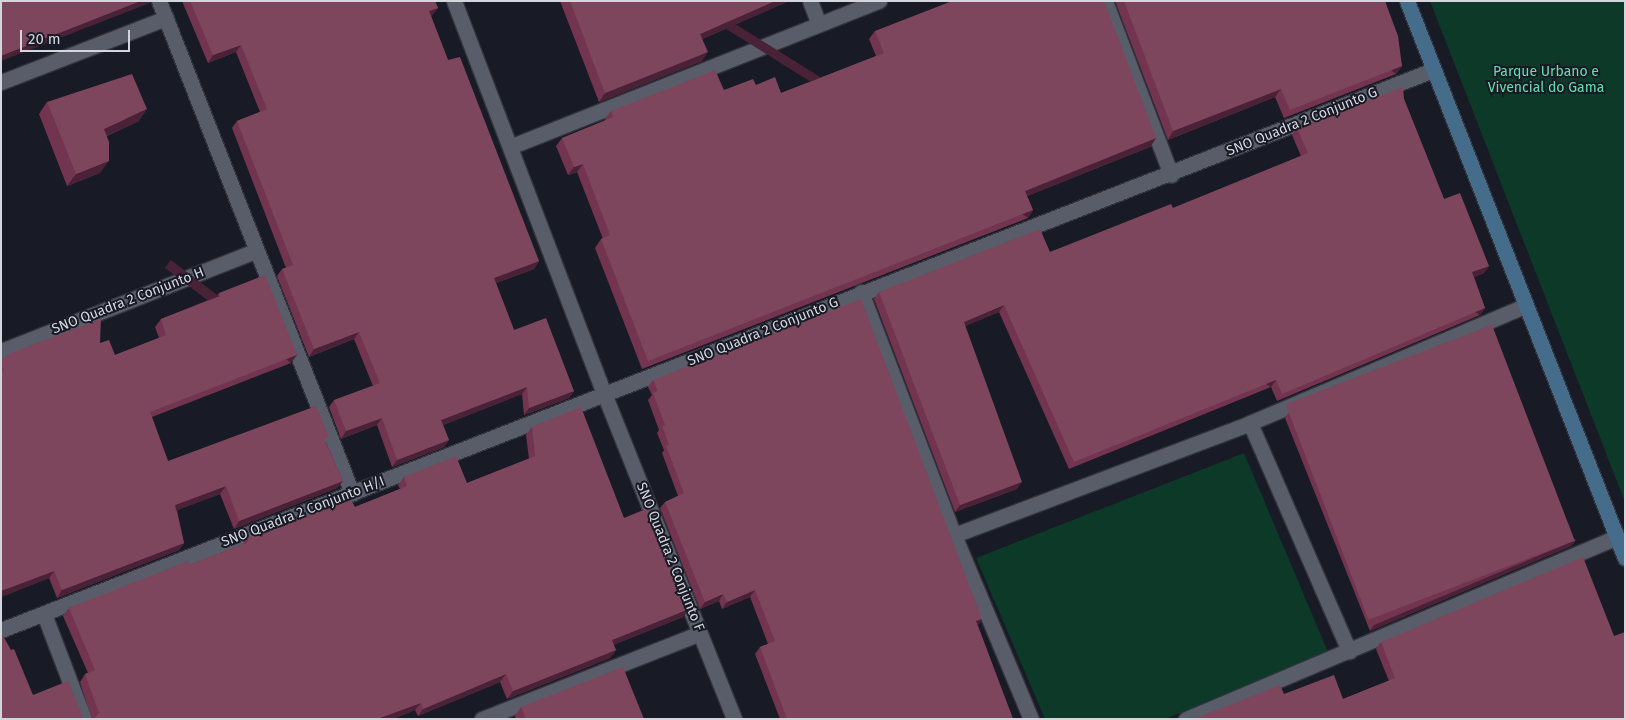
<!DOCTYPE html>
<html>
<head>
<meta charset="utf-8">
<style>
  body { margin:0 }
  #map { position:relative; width:1626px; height:720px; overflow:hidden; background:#181a25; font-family:"Fira Sans",sans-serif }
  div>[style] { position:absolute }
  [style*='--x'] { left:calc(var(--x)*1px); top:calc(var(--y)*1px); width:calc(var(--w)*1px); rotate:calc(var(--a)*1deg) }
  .green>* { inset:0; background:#0c3928 }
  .roads { filter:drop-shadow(1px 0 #32333c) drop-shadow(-1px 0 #32333c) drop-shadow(0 1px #32333c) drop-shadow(0 -1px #32333c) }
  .street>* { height:15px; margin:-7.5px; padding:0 7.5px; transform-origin:7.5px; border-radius:7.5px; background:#595c69 }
  .secondary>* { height:15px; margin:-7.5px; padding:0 7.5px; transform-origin:7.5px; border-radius:7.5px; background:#456c8a }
  .wall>* { inset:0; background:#72344e }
  .shaded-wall>* { inset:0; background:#4a2237; transform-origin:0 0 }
  .building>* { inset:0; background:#7d465d; transform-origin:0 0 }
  span { translate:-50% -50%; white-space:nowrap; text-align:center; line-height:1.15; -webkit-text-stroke:4px #181a25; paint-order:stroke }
  .park-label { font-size:14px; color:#65dead }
  .street-label { font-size:14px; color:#d4d6de }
  .frame { position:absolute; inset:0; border:2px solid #d4d6de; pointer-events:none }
  .scale { position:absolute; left:20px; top:30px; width:110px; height:22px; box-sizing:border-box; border:2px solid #d4d6de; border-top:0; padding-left:6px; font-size:15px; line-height:18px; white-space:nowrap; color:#d4d6de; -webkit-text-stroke:4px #181a25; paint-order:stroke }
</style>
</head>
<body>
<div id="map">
  <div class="green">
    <div style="clip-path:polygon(1430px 1px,1625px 1px,1625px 502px)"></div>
    <div style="clip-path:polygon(1244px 453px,1328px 652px,1165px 719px,1045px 719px,976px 558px)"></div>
  </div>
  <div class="roads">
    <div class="street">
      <div style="--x:159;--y:1;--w:529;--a:68.58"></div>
      <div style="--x:454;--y:1;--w:423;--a:69.1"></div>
      <div style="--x:605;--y:396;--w:348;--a:68.2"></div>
      <div style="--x:810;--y:1;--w:25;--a:69"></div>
      <div style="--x:1105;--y:1;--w:186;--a:69.2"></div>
      <div style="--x:1;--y:82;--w:177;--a:-21.2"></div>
      <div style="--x:512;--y:146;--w:395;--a:-21.6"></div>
      <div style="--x:861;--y:292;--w:260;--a:69.1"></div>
      <div style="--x:954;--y:535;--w:199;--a:67.3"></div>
      <div style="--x:1;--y:351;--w:273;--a:-21.5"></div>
      <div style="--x:1250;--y:423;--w:249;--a:66.5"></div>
      <div style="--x:954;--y:535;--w:316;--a:-20.7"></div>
      <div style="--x:1250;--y:423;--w:300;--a:-23.1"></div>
      <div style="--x:44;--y:614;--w:112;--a:69.1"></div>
      <div style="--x:1;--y:630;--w:1538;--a:-21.36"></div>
      <div style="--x:482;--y:719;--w:234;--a:-21.5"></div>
      <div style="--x:1186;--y:719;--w:468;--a:-22.9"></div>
    </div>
    <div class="secondary">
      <div style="--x:1407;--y:1;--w:598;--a:68.63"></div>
    </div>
  </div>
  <div class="wall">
    <div style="clip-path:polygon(182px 1px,435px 1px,438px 8px,432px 15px,431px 16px,448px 60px,539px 261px,534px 269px,496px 283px,514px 330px,574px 391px,569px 398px,524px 415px,522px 394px,443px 425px,449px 440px,444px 447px,392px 467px,377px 425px,341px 439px,329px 407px,334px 400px,373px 386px,354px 339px,309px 357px,277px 276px,282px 269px,286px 268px,232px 128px,237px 121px,260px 112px,236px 52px,208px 63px)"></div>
    <div style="clip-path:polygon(560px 1px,789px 1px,702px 39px,702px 61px,599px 102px)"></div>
    <div style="clip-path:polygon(1115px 1px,1385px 1px,1402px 66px,1396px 74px,1284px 118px,1275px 97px,1168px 140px)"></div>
    <div style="clip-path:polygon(875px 31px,1156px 138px,1150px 147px,1027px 196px,1033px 210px,1028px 218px,642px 369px,595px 248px,601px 239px,603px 239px,577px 172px,568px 175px,556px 146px,562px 138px,606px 121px,605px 119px,611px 111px,724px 90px,756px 85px,781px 93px,876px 56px,869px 39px)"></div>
    <div style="clip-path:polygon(1404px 99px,1444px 199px,1489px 266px,1484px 273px,1474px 277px,1485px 308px,1480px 315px,1277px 401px,1271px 387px,1069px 469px,999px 312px,965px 326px,1017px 489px,955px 512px,874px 299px,879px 292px,1050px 252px,1173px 208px,1301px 156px,1292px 135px,1297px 128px)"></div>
    <div style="clip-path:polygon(47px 102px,139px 121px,107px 136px,100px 173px,67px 186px,39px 114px)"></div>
    <div style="clip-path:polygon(219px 293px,291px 363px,152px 417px,168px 461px,326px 442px,343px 481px,337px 488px,234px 529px,220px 494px,177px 510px,184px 543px,179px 550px,57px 598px,49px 578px,1px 597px,1px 359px,100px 343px,115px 355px,159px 338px,155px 327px,161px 319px,216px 297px)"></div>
    <div style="clip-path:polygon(653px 380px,978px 626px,1013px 719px,780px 719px,755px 654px,760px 647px,768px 644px,750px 597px,722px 609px,719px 601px,700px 609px,660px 508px,665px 502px,678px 496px,662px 453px,664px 450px,657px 433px,659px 430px,648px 400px,652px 395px,648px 387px)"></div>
    <div style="clip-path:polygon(1289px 412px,1576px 540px,1571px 546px,1370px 631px,1285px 418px)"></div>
    <div style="clip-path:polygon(532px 427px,624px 518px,683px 617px,613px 645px,616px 650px,610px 658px,507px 699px,500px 682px,418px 716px,415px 710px,393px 719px,92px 719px,80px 682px,85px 674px,88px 673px,63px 616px,69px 608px,189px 565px,242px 545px,246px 538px,355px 507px,400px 489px,398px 485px,404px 477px,467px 483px,529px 459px,526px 435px)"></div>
    <div style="clip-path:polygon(1614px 636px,1625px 719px,1194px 719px,1284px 694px,1343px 699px,1389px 681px,1376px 649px,1381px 642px)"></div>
    <div style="clip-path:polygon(521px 707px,644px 719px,516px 719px,515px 716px)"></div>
  </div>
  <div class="shaded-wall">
    <div style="clip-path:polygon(141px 1px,151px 1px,150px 3px,1px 61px,1px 56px)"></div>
    <div style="clip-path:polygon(775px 1px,789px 1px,694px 43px,700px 34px)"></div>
    <div style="clip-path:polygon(438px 8px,432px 15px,424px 18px,429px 11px)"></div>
    <div style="clip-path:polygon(241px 45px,236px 52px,208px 63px,213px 55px)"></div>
    <div style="clip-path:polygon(708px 52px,702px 61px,599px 102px,605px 93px)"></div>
    <div style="left:1402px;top:66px;width:10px;height:120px;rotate:127deg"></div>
    <div style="clip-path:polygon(1281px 89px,1275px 97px,1168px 140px,1173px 131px)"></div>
    <div style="clip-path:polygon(147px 109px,139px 121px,95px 141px,104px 129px)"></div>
    <div style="clip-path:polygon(1156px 138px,1150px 147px,1019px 199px,1025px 191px)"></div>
    <div style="clip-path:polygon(109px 161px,100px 173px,67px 186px,76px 174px)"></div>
    <div style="clip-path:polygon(583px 164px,577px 172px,568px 175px,574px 167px)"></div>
    <div style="left:1033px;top:210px;width:9px;height:414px;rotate:122deg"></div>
    <div style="clip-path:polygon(539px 261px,534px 269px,489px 286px,494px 278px)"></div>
    <div style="clip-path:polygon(1489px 266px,1484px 273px,1467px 279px,1472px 272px)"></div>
    <div style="clip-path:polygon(1004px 305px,999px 312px,959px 329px,964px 322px)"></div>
    <div style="left:1485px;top:308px;width:9px;height:220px;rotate:126deg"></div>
    <div style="clip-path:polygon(359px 332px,354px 339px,309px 357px,314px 349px)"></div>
    <div style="left:297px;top:355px;width:10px;height:158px;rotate:127deg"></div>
    <div style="left:1276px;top:380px;width:9px;height:218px;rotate:126deg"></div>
    <div style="clip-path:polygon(527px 387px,522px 394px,436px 428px,441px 420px)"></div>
    <div style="clip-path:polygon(574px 391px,569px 398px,524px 415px,529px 408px)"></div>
    <div style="clip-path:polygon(382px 418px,377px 425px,341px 439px,346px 431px)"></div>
    <div style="clip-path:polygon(449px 440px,444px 447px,392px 467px,397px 460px)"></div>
    <div style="clip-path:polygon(343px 481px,337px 488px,234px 529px,239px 521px)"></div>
    <div style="clip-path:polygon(1022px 482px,1017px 489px,955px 512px,960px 505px)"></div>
    <div style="clip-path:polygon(226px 486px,220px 494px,170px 513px,175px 505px)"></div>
    <div style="clip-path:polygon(1576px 540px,1571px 546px,1370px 631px,1374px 625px)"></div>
    <div style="clip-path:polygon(184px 543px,179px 550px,57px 598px,62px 590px)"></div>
    <div style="clip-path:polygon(54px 571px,49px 578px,1px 597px,1px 591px)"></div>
    <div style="clip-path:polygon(755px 590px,750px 597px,722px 609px,727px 602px)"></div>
    <div style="clip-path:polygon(723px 594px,719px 601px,700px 609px,705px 602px)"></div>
    <div style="clip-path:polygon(689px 609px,683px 617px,606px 648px,612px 640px)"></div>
    <div style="clip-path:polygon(982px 619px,978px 626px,976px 621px)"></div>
    <div style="clip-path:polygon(616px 650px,610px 658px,507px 699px,513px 691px)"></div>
    <div style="clip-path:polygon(506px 674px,500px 682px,418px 716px,423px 709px)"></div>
    <div style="clip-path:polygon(421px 703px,415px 710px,393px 719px,377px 719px)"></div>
  </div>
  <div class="building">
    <div style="clip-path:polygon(1px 1px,141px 1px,1px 56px)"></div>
    <div style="clip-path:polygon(190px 1px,435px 1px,438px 8px,429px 11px,448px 60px,460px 57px,539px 261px,494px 278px,514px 330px,546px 318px,574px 391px,529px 408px,527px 387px,441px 420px,449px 440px,397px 460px,382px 418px,346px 431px,334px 400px,380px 383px,359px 332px,314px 349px,282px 269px,293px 265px,237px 121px,267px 109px,241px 45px,213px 55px)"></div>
    <div style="clip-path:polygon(570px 1px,775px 1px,700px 34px,708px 52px,605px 93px)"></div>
    <div style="clip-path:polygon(952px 1px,1104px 1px,1156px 138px,1025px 191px,1033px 210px,648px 361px,601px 239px,610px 235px,583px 164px,574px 167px,562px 138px,613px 117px,611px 111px,715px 70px,724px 90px,753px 79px,756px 85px,775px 77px,781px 93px,884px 53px,875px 31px)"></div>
    <div style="clip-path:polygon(1124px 1px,1385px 1px,1398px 36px,1402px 66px,1290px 110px,1281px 89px,1173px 131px)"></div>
    <div style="clip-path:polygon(132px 74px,147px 109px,104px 129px,109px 142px,109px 161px,76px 174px,47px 102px)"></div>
    <div style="clip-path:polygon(1403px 87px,1404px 99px,1444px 199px,1460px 193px,1489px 266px,1472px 272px,1485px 308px,1282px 394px,1276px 380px,1074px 462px,1004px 305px,964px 322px,1022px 482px,960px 505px,879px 292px,1040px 229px,1050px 252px,1171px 204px,1173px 208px,1308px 153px,1297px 128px)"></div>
    <div style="clip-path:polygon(265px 275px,297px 355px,150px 412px,168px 461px,316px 406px,329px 437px,324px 439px,343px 481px,239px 521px,226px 486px,175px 505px,184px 543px,62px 590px,54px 571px,1px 591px,1px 371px,3px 370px,1px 365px,1px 359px,11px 353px,101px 319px,100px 343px,109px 340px,115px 355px,166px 335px,161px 319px,220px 296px,219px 293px)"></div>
    <div style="clip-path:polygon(861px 299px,982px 619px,976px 621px,1013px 719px,787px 719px,760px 647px,775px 641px,755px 590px,727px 602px,723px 594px,705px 602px,665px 502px,684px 493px,666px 446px,669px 445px,662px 426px,665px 425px,653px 393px,658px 391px,653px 380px)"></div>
    <div style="left:1492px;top:325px;width:231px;height:221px;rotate:69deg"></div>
    <div style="clip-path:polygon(581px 407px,624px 518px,648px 508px,689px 609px,612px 640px,616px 650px,513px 691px,506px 674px,423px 709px,421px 703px,377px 719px,94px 719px,99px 713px,85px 674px,95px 670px,69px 608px,188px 561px,189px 565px,248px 542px,246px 538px,350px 498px,355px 507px,407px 486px,404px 477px,456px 456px,467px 483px,535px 456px,532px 427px)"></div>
    <div style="clip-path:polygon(1583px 557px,1614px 636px,1625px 632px,1625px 719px,1194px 719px,1280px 685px,1284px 694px,1334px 675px,1343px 699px,1395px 678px,1381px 642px)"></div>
    <div style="clip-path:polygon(1px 632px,11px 650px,14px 649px,33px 695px,68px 681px,83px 718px,87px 719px,1px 719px)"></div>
    <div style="clip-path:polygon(623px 667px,644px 719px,526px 719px,521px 707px)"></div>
  </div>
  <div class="park-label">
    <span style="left:1546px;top:80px">Parque Urbano e<br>Vivencial do Gama</span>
  </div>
  <div class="street-label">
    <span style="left:1302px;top:122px;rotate:-22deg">SNO Quadra 2 Conjunto G</span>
    <span style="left:128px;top:301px;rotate:-21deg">SNO Quadra 2 Conjunto H</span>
    <span style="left:763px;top:332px;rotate:-22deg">SNO Quadra 2 Conjunto G</span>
    <span style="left:303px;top:512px;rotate:-21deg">SNO Quadra 2 Conjunto H/I</span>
    <span style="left:670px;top:557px;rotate:68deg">SNO Quadra 2 Conjunto F</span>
  </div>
  <div class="frame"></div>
  <div class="scale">20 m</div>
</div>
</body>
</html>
